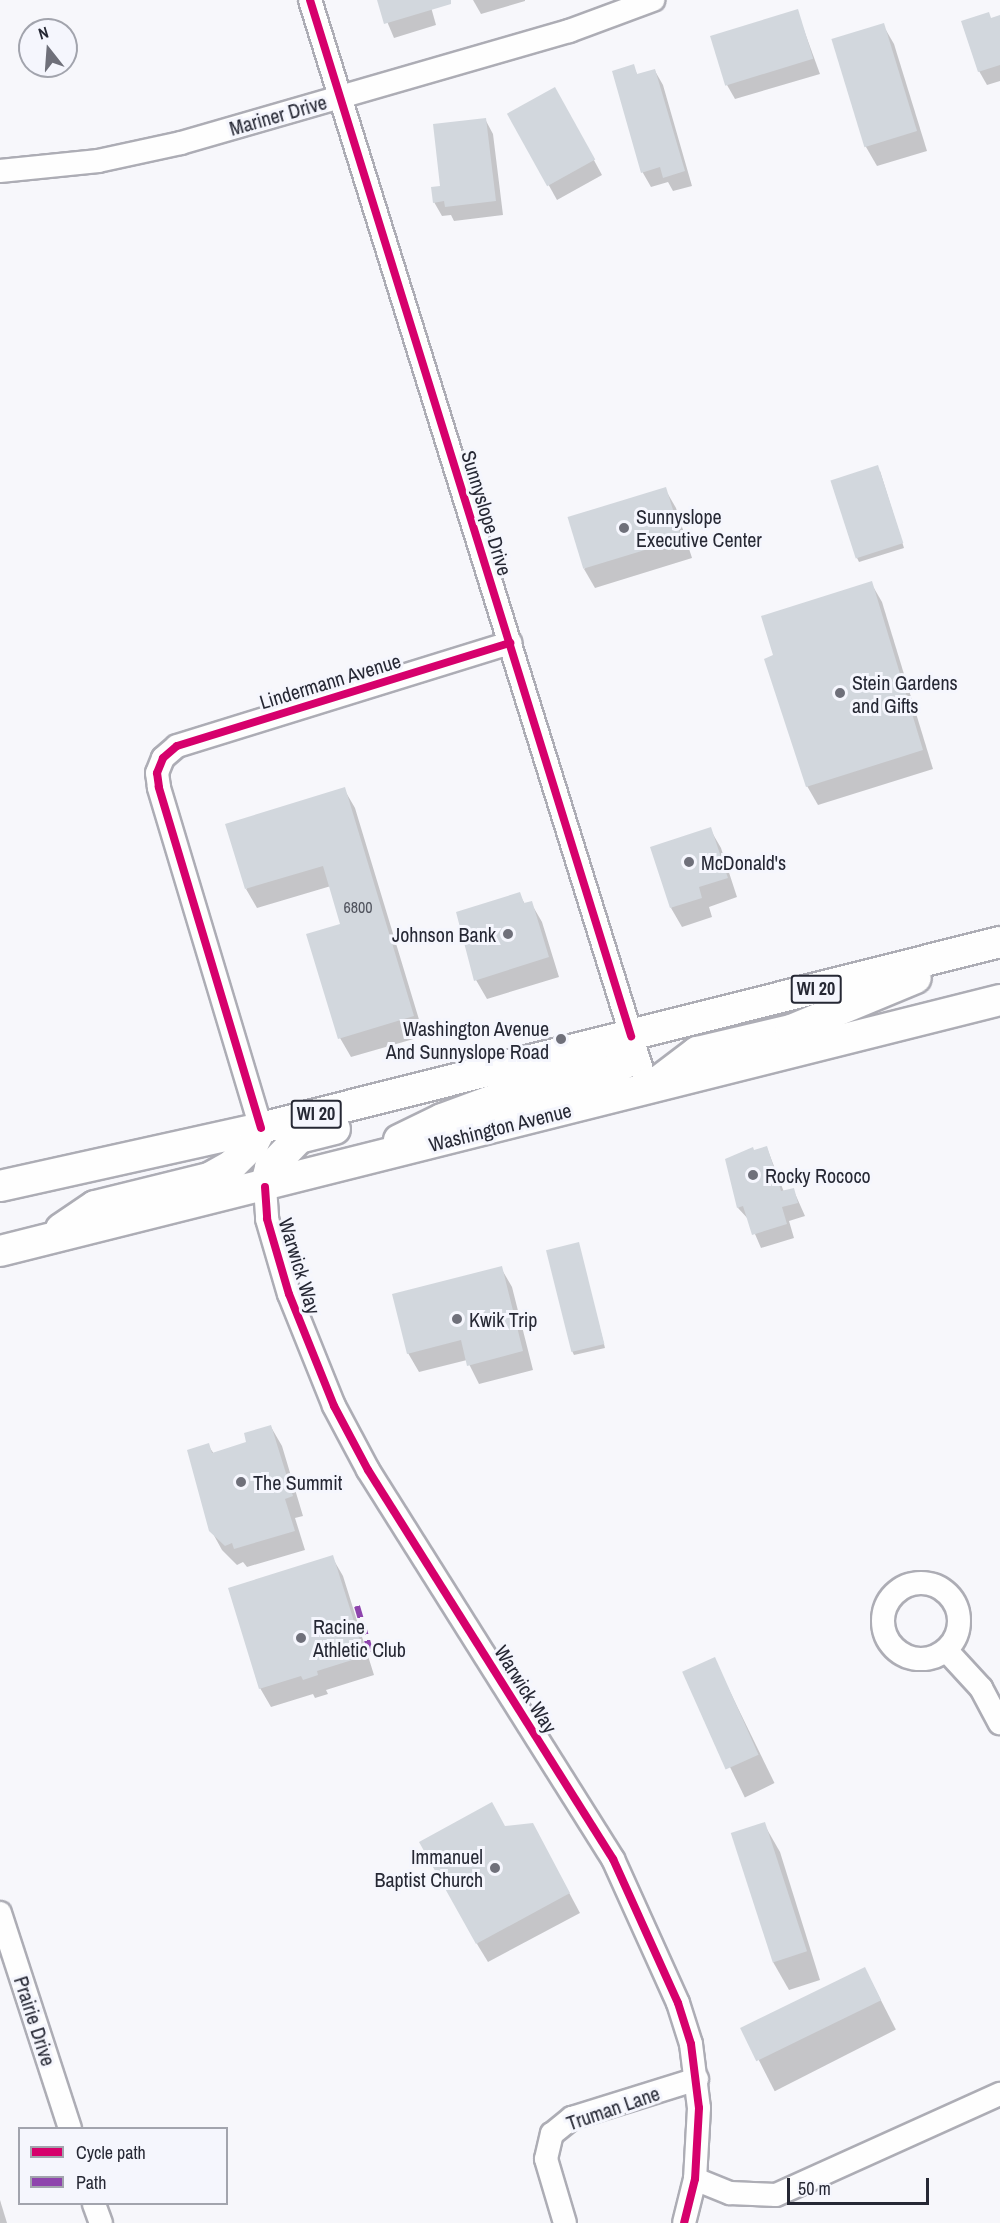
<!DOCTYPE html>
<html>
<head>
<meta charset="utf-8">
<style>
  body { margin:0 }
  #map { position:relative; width:1000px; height:2223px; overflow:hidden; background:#f7f7fb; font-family:"Archivo Narrow",sans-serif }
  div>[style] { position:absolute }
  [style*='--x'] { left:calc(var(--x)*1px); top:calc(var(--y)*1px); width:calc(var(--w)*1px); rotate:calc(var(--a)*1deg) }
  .shadow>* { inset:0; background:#0003; transform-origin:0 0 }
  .building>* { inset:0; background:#d2d7dd; transform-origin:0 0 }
  .roads { filter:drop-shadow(2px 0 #adadb5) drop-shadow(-2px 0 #adadb5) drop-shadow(0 2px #adadb5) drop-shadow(0 -2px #adadb5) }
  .minor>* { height:22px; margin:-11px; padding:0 11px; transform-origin:11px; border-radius:11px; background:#fefefe }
  .minor>.ring { margin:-11px; padding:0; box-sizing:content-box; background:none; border:22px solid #fefefe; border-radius:50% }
  .major>* { height:30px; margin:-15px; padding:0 15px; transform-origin:15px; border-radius:15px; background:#fefefe }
  .quiet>* { height:6px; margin-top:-3px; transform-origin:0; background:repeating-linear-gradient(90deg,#8e44ad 0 12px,transparent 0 18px) }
  .cycleway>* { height:8px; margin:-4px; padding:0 4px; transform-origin:4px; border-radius:4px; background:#d6006c }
  .dots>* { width:16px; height:16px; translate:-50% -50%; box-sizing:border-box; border:3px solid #f5f6fd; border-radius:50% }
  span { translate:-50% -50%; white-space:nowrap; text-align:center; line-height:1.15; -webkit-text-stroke:6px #f5f6fd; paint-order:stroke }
  .number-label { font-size:16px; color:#51545e }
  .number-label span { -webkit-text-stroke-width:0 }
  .shield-label span { padding:2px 4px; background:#f5f6fd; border:2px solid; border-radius:4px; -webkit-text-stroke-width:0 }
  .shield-label { font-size:18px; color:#262834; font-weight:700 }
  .street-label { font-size:20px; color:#262834 }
  .poi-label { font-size:20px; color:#262834 }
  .left { translate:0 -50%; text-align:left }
  .right { translate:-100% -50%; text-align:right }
  .legend { position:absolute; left:18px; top:2127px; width:210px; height:78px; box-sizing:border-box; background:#f5f6fd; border:2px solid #a2a4ad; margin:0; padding:8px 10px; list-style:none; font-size:18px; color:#262834 }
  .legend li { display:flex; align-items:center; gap:12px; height:30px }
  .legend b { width:30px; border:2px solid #a2a4ad }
  .north { position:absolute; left:18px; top:18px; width:60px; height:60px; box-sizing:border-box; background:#f5f6fd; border:2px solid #a2a4ad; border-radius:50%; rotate:343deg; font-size:16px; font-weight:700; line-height:24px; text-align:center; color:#262834 }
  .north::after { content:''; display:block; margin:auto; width:21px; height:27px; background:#6f707a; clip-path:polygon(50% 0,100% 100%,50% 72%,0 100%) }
  .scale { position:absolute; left:787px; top:2178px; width:142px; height:27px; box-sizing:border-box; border:3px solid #262834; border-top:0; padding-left:8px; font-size:18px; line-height:21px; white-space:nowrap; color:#262834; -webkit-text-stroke:4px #f5f6fd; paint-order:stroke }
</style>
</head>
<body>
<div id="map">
  <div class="shadow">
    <div style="clip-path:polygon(378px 0,429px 0,436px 25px,394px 38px)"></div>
    <div style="clip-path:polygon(473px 0,525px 0,525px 1px,481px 14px)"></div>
    <div style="clip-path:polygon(797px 11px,820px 74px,735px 99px,727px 85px)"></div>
    <div style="clip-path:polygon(1000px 17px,1000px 81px,987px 85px,979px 71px,991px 20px)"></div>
    <div style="clip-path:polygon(883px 25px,894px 44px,927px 151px,877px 166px,866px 147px,833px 40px)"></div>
    <div style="clip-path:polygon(633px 66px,638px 76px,655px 71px,663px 85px,692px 186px,673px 191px,668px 182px,651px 187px,643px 173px,613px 72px)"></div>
    <div style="clip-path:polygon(563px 103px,602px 175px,557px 200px,509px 114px)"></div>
    <div style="clip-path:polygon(485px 119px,493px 134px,503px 215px,454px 221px,451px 215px,442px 216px,434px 202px)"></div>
    <div style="clip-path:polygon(880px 471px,904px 548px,859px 562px,857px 558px)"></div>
    <div style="clip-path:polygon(665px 489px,676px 508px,692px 558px,595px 588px,584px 569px)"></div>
    <div style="clip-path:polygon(871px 583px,882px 602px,933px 769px,818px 805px,807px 786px,775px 656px)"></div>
    <div style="clip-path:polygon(344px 789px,355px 808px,424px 1036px,351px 1057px,340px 1038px,342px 925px,331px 886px,257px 908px,246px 889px)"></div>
    <div style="clip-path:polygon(710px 829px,721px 848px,737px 897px,709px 907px,712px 917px,682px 927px,671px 908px)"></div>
    <div style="clip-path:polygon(519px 894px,525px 904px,531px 903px,542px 922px,559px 977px,487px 999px,476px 980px)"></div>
    <div style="clip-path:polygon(767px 1148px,784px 1192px,793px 1189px,805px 1216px,789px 1221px,794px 1238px,761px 1248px,749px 1220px,738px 1208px,754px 1152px)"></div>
    <div style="clip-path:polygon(578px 1244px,605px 1348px,574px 1355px,572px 1351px)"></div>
    <div style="clip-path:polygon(501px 1268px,512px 1287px,533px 1370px,479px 1384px,467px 1360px,419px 1372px,408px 1353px)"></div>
    <div style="clip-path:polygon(271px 1427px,282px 1446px,303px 1516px,295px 1518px,305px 1550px,247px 1567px,243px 1562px,237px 1565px,222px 1550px,211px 1530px,208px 1445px,214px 1454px,248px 1443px)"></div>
    <div style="clip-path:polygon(332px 1557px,343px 1576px,374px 1675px,326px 1690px,328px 1694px,315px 1698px,313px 1694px,271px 1707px,260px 1688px)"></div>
    <div style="left:714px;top:1659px;width:138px;height:33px;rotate:64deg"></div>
    <div style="clip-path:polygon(764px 1824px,780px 1852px,820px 1980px,789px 1990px,773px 1962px)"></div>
    <div style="clip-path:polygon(505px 1828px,543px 1844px,580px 1913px,488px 1962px,477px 1944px)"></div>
    <div style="left:865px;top:1969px;width:68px;height:136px;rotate:63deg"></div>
    <div style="clip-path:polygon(0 2200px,7px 2223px,0 2223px)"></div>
  </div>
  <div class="building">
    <div style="clip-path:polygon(377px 0,451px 0,451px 4px,384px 24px)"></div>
    <div style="left:798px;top:9px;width:52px;height:92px;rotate:73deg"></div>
    <div style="clip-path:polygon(989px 12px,991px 18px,1000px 15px,1000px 65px,978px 72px,961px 21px)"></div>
    <div style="left:884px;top:23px;width:113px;height:55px;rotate:73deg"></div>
    <div style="clip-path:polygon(634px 64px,637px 74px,655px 69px,685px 171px,663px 178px,660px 167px,641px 173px,612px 71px)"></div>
    <div style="left:555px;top:87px;width:83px;height:55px;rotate:61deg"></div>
    <div style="clip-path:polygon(486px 118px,496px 201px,445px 207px,444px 201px,433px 203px,431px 187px,440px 186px,433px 124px)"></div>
    <div style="left:878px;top:465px;width:82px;height:50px;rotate:72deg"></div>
    <div style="left:666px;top:487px;width:54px;height:103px;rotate:73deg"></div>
    <div style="clip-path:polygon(872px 581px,923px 750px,806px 787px,764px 659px,773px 655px,761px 616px)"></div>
    <div style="clip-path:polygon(345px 787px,414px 1016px,338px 1039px,306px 934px,340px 924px,323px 866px,245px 889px,225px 824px)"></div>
    <div style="clip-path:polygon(711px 827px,728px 878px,699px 887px,702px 898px,670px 908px,650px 847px)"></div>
    <div style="clip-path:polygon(520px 892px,524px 903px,532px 901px,549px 957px,474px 981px,456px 912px)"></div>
    <div style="clip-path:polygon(767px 1146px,781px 1191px,794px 1188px,798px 1203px,782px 1207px,787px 1224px,752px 1235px,743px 1206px,737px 1208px,725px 1159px,753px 1147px,754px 1150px)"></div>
    <div style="left:579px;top:1242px;width:105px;height:34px;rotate:76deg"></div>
    <div style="clip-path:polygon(502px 1266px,523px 1351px,467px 1366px,461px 1340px,407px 1354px,392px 1294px)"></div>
    <div style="clip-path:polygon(271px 1425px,293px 1496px,285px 1499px,295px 1531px,234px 1549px,232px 1543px,225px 1546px,209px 1531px,187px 1450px,209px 1443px,212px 1453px,246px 1442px,244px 1433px)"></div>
    <div style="clip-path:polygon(333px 1555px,365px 1656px,317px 1671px,318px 1675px,303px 1680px,301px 1676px,259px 1689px,228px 1588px)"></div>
    <div style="left:715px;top:1657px;width:107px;height:36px;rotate:66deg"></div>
    <div style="clip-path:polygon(492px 1802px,505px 1826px,533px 1823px,570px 1893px,476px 1944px,419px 1842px)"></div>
    <div style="left:765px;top:1822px;width:136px;height:36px;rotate:72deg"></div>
    <div style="left:865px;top:1967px;width:37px;height:139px;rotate:64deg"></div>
  </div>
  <div class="roads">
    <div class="minor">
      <div style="--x:310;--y:0;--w:1140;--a:72.76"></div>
      <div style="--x:0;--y:171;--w:99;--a:-5.8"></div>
      <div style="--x:98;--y:161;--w:85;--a:-12.2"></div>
      <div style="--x:181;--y:143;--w:404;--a:-16.1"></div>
      <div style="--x:569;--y:31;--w:90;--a:-20.3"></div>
      <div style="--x:261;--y:1128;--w:356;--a:-106.7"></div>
      <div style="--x:159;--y:787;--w:14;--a:-98"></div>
      <div style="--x:157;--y:773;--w:16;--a:-68"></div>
      <div style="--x:163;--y:758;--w:18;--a:-41"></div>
      <div style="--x:177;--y:746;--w:349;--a:-17.2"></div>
      <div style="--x:265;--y:1187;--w:32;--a:86"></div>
      <div style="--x:267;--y:1219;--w:78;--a:73.7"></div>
      <div style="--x:289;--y:1294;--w:121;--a:68.1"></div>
      <div style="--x:334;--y:1406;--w:72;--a:62"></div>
      <div style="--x:368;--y:1470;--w:460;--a:57.8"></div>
      <div style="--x:613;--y:1859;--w:158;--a:65.7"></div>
      <div style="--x:678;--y:2003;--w:43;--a:72.4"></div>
      <div style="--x:691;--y:2044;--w:64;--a:82.9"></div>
      <div style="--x:699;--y:2108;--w:71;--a:93.2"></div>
      <div style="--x:695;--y:2179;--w:45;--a:104"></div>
      <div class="ring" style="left:883px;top:1583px;width:54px;height:54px"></div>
      <div style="--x:946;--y:1650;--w:52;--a:47.4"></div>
      <div style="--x:981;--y:1688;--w:40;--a:62"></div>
      <div style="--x:0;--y:1913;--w:226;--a:72"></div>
      <div style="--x:695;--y:2179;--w:38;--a:22"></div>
      <div style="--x:730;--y:2193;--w:46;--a:2.5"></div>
      <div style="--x:776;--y:2195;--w:246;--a:-24.3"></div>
      <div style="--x:94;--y:2204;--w:20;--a:70"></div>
      <div style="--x:565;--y:2223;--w:67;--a:-106.5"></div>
      <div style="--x:546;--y:2159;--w:26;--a:-77"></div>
      <div style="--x:552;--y:2134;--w:26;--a:-39"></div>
      <div style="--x:572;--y:2118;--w:131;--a:-17.3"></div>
    </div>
    <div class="major">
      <div style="--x:655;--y:1084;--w:53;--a:-37.3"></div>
      <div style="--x:697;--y:1052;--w:97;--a:-13.2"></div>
      <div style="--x:791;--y:1030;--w:135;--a:-22.6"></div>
      <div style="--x:399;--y:1140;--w:48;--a:-26"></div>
      <div style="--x:442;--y:1119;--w:69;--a:-20.3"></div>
      <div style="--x:507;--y:1095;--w:109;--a:-13.3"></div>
      <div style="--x:613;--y:1070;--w:20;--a:-30"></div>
      <div style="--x:630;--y:1060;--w:24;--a:-88"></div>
      <div style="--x:0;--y:1186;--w:267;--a:-12.5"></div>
      <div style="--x:261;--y:1128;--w:762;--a:-14.13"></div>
      <div style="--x:265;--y:1187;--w:20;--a:-75"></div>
      <div style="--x:270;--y:1168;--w:42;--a:-46"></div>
      <div style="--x:299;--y:1138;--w:37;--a:-14"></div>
      <div style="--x:61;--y:1229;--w:41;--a:-34.1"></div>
      <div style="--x:95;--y:1206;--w:117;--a:-13.8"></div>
      <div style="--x:209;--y:1178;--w:26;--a:-29"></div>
      <div style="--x:232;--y:1165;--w:30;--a:-45"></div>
      <div style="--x:253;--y:1144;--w:18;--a:-63"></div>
      <div style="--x:0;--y:1251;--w:1031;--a:-14.09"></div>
    </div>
  </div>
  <div class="quiet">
    <div style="--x:357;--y:1606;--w:53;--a:73.6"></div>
  </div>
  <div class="cycleway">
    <div style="--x:310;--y:0;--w:1085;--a:72.78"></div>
    <div style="--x:261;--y:1128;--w:356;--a:-106.7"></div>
    <div style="--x:159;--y:787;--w:14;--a:-98"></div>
    <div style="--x:157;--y:773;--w:16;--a:-68"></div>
    <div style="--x:163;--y:758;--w:18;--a:-41"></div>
    <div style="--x:177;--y:746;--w:349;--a:-17.2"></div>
    <div style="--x:265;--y:1187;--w:32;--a:86"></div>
    <div style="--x:267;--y:1219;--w:78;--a:73.7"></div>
    <div style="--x:289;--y:1294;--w:121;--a:68.1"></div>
    <div style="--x:334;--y:1406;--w:72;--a:62"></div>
    <div style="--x:368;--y:1470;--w:460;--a:57.8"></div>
    <div style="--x:613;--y:1859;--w:158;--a:65.7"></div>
    <div style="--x:678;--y:2003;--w:43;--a:72.4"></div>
    <div style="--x:691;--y:2044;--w:64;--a:82.9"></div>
    <div style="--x:699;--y:2108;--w:71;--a:93.2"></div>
    <div style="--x:695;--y:2179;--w:45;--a:104"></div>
  </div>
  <div class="dots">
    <div style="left:624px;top:528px;background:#6f707a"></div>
    <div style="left:840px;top:693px;background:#6f707a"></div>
    <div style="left:689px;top:862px;background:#6f707a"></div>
    <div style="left:508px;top:934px;background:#6f707a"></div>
    <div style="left:561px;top:1039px;background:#6f707a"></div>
    <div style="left:753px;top:1175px;background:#6f707a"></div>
    <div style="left:457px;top:1319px;background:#6f707a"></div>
    <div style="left:241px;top:1482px;background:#6f707a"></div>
    <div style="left:301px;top:1638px;background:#6f707a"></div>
    <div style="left:495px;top:1868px;background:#6f707a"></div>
  </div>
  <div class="number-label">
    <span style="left:358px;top:907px">6800</span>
  </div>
  <div class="shield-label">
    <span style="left:816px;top:989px">WI 20</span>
    <span style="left:316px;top:1114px">WI 20</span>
  </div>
  <div class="street-label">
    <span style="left:278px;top:115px;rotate:-16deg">Mariner Drive</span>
    <span style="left:487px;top:513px;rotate:73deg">Sunnyslope Drive</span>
    <span style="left:330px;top:681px;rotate:-17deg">Lindermann Avenue</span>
    <span style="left:500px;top:1127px;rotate:-14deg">Washington Avenue</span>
    <span style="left:300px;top:1266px;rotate:73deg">Warwick Way</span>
    <span style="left:526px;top:1689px;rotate:58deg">Warwick Way</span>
    <span style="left:35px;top:2021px;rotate:72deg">Prairie Drive</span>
    <span style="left:613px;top:2108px;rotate:-19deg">Truman Lane</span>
  </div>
  <div class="poi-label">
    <span class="left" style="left:636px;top:528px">Sunnyslope<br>Executive Center</span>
    <span class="left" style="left:852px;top:694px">Stein Gardens<br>and Gifts</span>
    <span class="left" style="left:701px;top:862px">McDonald's</span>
    <span class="right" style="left:496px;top:934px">Johnson Bank</span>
    <span class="right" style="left:549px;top:1040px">Washington Avenue<br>And Sunnyslope Road</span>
    <span class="left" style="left:765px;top:1175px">Rocky Rococo</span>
    <span class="left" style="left:469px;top:1319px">Kwik Trip</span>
    <span class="left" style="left:253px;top:1482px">The Summit</span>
    <span class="left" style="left:313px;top:1638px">Racine<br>Athletic Club</span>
    <span class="right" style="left:483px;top:1868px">Immanuel<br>Baptist Church</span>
  </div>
  <ul class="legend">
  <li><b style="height:8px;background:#d6006c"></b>Cycle path</li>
  <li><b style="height:8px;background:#8e44ad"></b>Path</li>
  </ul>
  <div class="north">N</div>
  <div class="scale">50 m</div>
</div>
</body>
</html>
